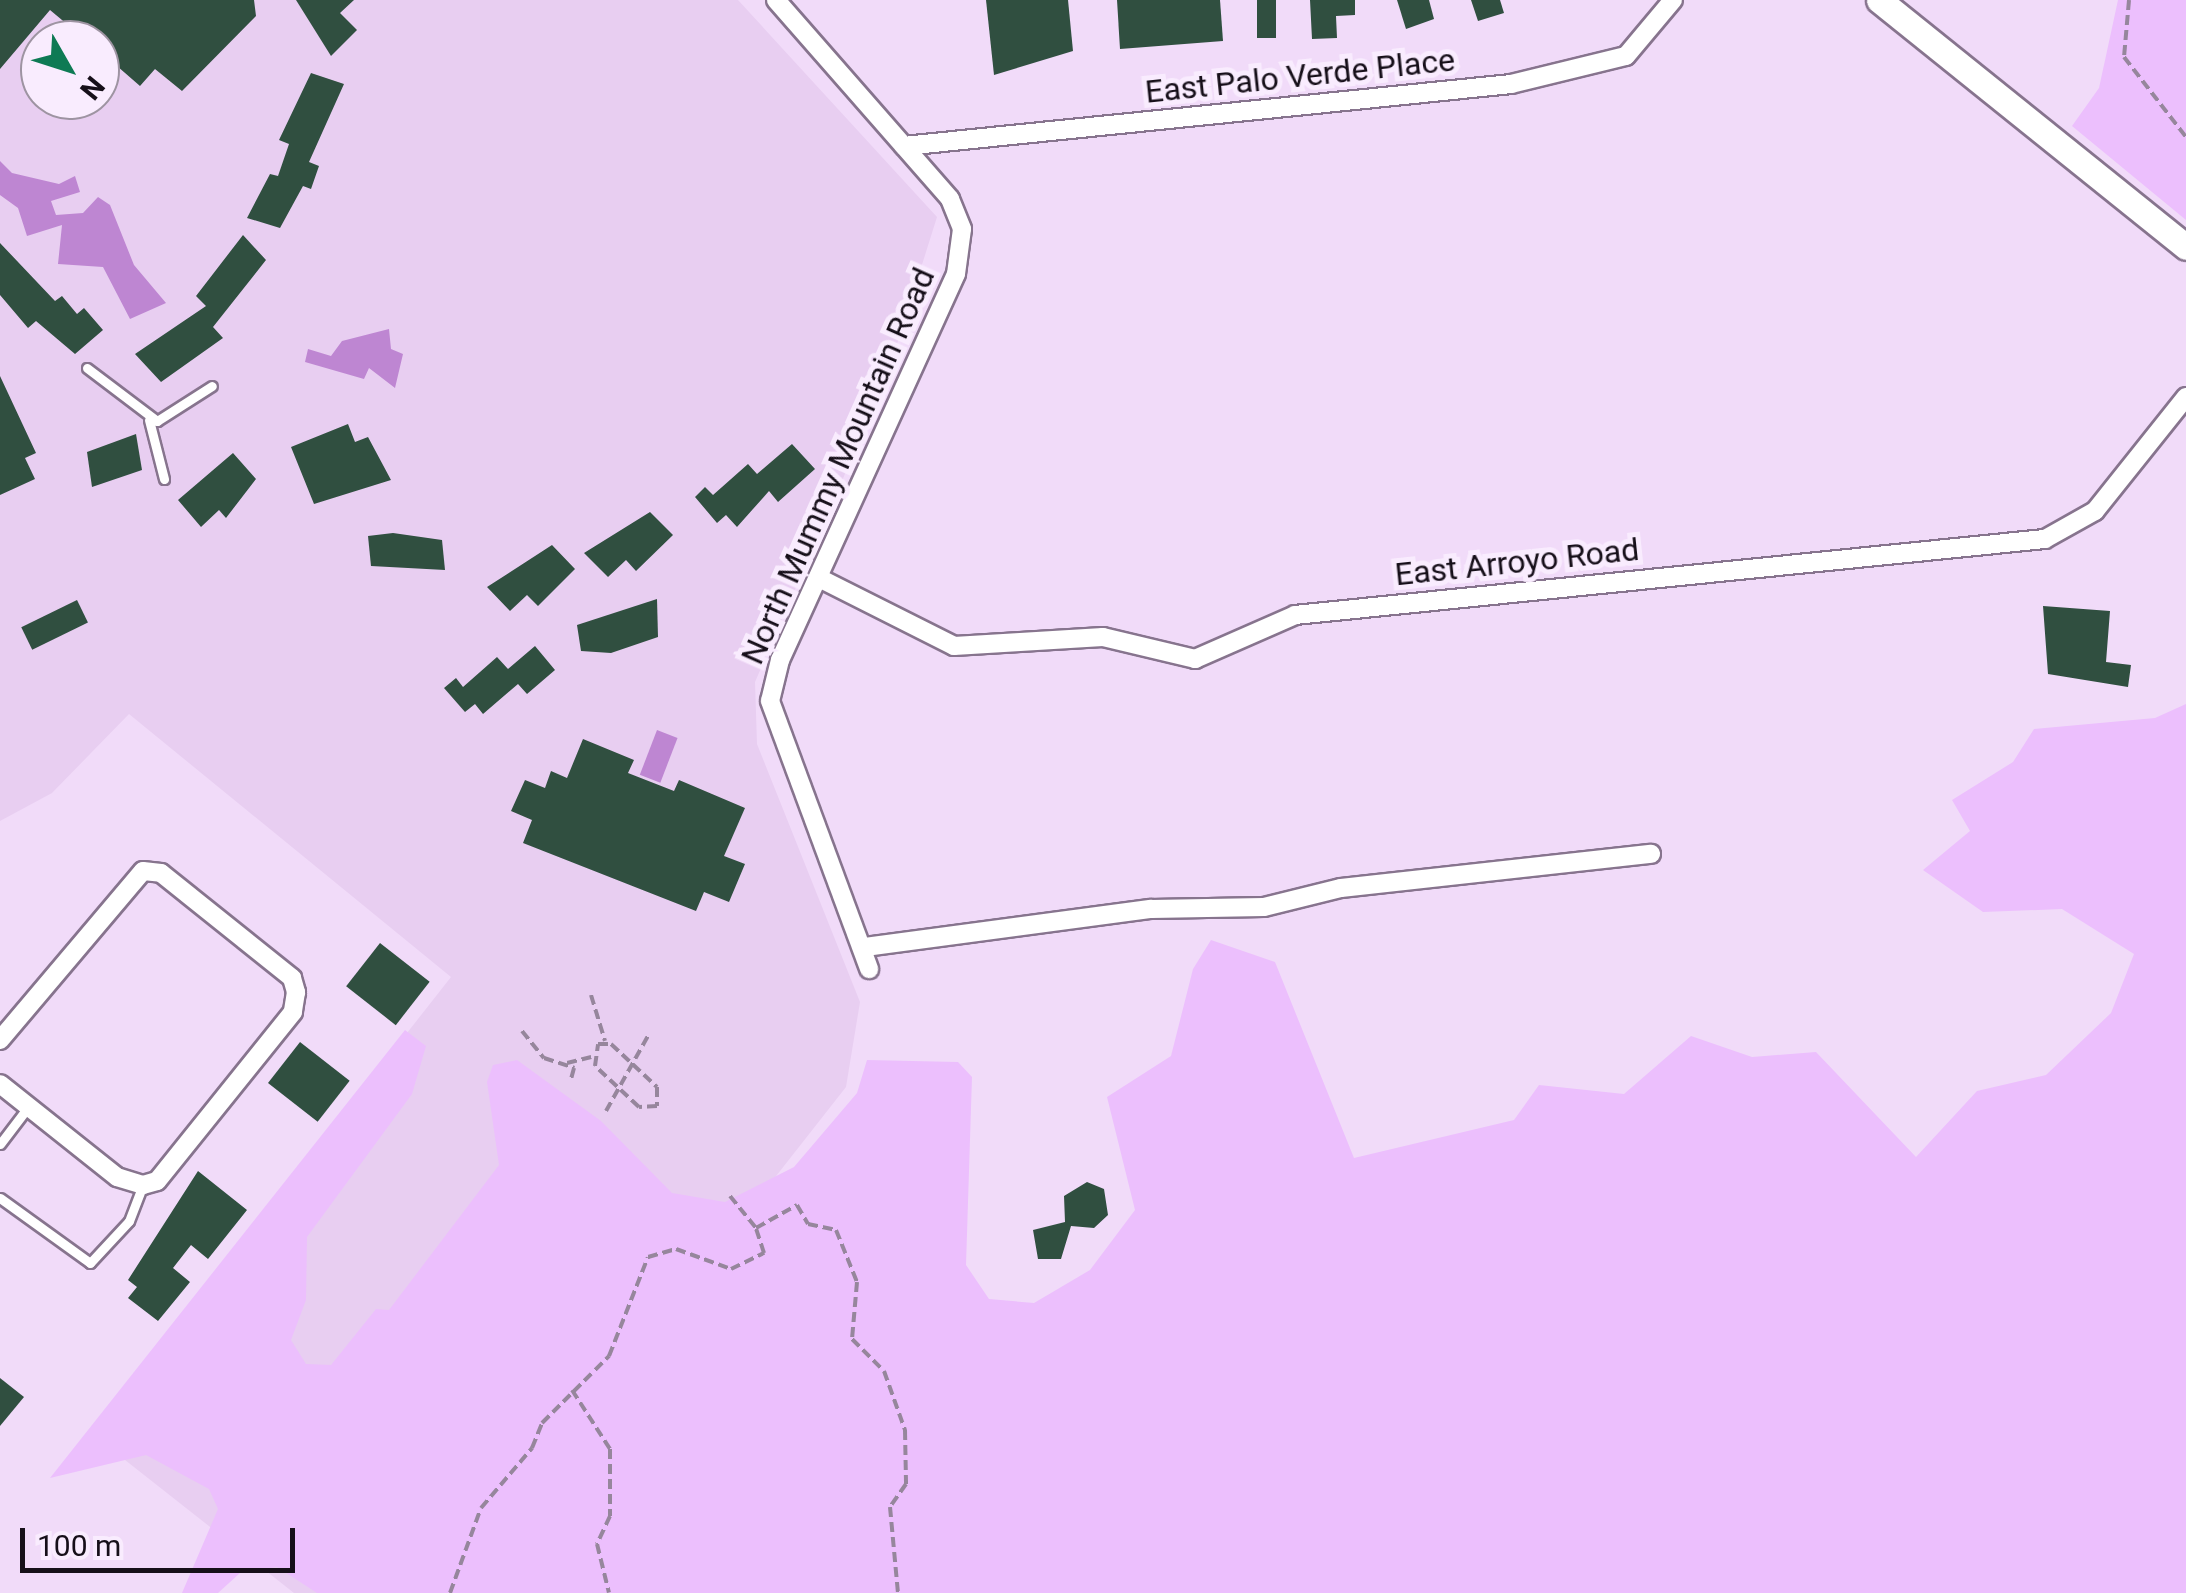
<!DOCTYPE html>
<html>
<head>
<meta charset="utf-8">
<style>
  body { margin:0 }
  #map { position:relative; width:2186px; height:1593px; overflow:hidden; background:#f1dbf9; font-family:Roboto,sans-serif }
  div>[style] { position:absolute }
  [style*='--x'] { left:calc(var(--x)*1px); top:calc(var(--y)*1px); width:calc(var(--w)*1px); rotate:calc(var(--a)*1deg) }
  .built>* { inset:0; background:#e8cef1 }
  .green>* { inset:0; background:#ecbffd }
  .water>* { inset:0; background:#be86d2; transform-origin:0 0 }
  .building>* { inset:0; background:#304f40; transform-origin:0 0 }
  .path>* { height:4px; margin-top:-2px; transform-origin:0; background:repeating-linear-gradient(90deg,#96869c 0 10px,transparent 0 15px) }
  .roads { filter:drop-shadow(2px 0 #87748e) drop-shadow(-2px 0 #87748e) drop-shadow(0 2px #87748e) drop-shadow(0 -2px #87748e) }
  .lane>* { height:9px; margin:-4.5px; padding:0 4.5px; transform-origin:4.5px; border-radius:4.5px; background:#fff }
  .street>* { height:18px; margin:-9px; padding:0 9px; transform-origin:9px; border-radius:9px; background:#fff }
  .secondary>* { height:25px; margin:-12.5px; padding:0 12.5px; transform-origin:12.5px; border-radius:12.5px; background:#fff }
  span { translate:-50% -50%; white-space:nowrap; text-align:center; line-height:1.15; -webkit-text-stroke:10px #f9ecfe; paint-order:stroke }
  .street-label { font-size:32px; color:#160f19 }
  .north { position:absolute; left:20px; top:20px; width:100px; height:100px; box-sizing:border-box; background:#f9ecfe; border:2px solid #9e94a2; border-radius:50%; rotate:129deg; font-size:28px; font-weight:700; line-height:40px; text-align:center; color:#160f19 }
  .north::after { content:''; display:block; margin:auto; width:35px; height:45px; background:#0e7a54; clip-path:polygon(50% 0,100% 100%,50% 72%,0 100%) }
  .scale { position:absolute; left:20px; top:1528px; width:275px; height:45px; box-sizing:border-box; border:5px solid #160f19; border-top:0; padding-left:12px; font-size:30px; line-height:35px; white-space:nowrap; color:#160f19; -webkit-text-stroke:8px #f9ecfe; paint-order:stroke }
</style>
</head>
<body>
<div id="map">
  <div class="built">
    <div style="clip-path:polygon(evenodd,0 0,738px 0,937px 217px,886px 379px,755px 682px,757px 744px,860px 1002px,846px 1087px,449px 1593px,294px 1593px,92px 1434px,451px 977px,129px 714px,52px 793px,0 821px,0 0,40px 40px,100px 40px,100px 100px,40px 100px,40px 40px)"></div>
  </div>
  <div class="green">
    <div style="clip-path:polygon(2118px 0,2186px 0,2186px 220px,2072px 126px,2099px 88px)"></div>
    <div style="clip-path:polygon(2186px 704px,2186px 1593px,317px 1593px,277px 1567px,240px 1573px,218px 1593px,182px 1593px,218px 1509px,209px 1489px,146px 1455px,50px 1478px,405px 1030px,426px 1046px,412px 1094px,307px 1237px,306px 1300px,291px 1340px,306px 1364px,331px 1365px,376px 1309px,389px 1310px,499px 1165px,487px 1082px,493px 1065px,517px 1060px,601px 1121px,672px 1193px,725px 1202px,794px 1167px,857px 1093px,867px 1060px,958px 1062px,972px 1077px,966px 1265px,989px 1299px,1034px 1303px,1090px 1270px,1135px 1210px,1107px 1097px,1171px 1056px,1193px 969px,1211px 940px,1275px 962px,1354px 1158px,1514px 1120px,1539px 1085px,1624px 1094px,1691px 1036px,1752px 1057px,1816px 1052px,1916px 1157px,1977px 1091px,2046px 1075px,2111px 1013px,2134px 954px,2062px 909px,1983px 912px,1923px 870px,1970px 831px,1952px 800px,2013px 762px,2034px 729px,2155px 718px)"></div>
  </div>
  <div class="water">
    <div style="clip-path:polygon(0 161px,12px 173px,59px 184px,75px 176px,80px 192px,51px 201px,56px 215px,83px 213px,98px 197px,110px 205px,134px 265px,166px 303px,130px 319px,103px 267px,58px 264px,62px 225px,27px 236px,18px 208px,0 195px)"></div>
    <div style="clip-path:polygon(389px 329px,391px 349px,403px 354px,395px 388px,369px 368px,364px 379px,305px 362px,308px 349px,331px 356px,342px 341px)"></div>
    <div style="left:657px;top:730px;width:22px;height:48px;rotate:21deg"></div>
  </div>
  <div class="building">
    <div style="clip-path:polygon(0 0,254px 0,256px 16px,182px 91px,155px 69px,140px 86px,117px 66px,100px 68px,100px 40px,86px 40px,50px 10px,0 69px)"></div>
    <div style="clip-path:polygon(296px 0,354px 0,340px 13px,357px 30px,331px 56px)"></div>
    <div style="clip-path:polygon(986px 0,1068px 0,1073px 51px,994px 75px)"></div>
    <div style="clip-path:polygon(1117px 0,1220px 0,1223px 41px,1120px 49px)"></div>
    <div style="left:1257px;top:0;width:19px;height:38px"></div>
    <div style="clip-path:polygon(1310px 0,1355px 0,1355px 15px,1336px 16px,1337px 38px,1312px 39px)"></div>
    <div style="clip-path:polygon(1397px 0,1429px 0,1434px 19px,1406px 29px)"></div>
    <div style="clip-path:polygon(1471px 0,1500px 0,1504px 13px,1478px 21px)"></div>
    <div style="clip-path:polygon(311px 73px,344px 84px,309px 162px,319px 166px,311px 189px,303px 186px,280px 228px,247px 218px,270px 174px,278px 176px,289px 144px,279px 140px)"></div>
    <div style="clip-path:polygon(243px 235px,266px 260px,213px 327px,223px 338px,161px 382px,135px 354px,206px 306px,196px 296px)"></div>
    <div style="clip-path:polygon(0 243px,55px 301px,62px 296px,77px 314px,84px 308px,103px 330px,75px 354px,36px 321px,28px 328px,0 295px)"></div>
    <div style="clip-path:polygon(0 376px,36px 453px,25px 458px,35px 479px,0 495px)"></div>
    <div style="clip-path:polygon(348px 424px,355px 442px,368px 437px,391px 480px,314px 504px,291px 447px)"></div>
    <div style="clip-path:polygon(136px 434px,142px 470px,92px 487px,87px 452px)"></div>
    <div style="clip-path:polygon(792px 444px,815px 469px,778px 502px,769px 491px,737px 527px,726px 515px,717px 523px,695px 497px,705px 487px,713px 495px,748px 464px,757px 474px)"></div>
    <div style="clip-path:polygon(233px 453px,256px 479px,226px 518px,219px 510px,201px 527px,178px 500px)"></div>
    <div style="clip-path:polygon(650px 512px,673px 535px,636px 571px,626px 560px,608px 577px,584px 553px)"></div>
    <div style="clip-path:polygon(393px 533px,442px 540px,445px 570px,371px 566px,368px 536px)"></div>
    <div style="clip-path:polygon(552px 545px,575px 569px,538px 606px,527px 595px,510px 611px,487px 587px)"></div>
    <div style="clip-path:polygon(657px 599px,658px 637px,611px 653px,581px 651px,577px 625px)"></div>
    <div style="left:77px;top:600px;width:25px;height:62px;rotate:64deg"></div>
    <div style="clip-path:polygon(2043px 606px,2110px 611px,2106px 662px,2131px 665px,2128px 687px,2048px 674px)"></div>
    <div style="clip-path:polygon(535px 646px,555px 670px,527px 694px,518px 684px,483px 714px,475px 704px,465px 712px,444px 688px,456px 678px,463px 687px,497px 657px,508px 669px)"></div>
    <div style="clip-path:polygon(583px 739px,634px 760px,628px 773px,674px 791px,679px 780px,745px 808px,724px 856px,745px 864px,729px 902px,704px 892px,696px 911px,523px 843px,532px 820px,511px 811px,525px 780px,545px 788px,551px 771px,567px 778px)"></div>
    <div style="left:380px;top:943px;width:63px;height:55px;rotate:38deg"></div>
    <div style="left:300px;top:1042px;width:63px;height:52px;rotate:38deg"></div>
    <div style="clip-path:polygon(198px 1171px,247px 1210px,208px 1259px,191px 1245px,173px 1268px,190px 1282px,158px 1321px,128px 1298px,137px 1287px,128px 1280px)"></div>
    <div style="clip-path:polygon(1087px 1182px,1104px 1189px,1108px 1215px,1094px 1228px,1071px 1226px,1061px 1259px,1038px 1259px,1033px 1230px,1065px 1222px,1064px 1196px)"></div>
    <div style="clip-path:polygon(0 1378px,24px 1397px,0 1426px)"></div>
  </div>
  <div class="path">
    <div style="--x:2129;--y:0;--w:57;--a:95"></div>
    <div style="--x:2124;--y:57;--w:101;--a:52.2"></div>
    <div style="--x:591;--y:995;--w:48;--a:73.1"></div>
    <div style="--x:522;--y:1031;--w:35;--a:51"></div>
    <div style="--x:544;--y:1058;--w:32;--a:18"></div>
    <div style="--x:574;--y:1068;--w:11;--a:105"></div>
    <div style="--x:598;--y:1044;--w:13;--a:0"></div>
    <div style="--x:611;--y:1044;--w:63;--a:43.1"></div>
    <div style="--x:657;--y:1087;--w:19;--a:90"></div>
    <div style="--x:657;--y:1106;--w:18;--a:177"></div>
    <div style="--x:639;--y:1107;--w:60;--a:-137"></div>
    <div style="--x:595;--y:1066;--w:22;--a:-82"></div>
    <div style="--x:567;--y:1063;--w:25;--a:-14"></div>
    <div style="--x:606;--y:1111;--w:88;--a:-60.8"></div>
    <div style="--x:730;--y:1196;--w:41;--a:50.9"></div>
    <div style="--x:756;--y:1228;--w:47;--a:-29.3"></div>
    <div style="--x:797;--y:1205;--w:22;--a:60"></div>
    <div style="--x:808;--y:1224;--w:29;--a:12"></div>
    <div style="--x:836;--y:1230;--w:56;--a:68"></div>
    <div style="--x:857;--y:1282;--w:57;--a:95"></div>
    <div style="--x:852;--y:1339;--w:45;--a:45"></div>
    <div style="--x:884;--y:1371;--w:63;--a:70.4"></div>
    <div style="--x:905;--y:1430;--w:54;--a:88.9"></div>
    <div style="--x:906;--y:1484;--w:28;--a:125"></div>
    <div style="--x:890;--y:1507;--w:86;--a:84.7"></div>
    <div style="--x:572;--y:1390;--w:70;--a:57.2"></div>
    <div style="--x:610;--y:1449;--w:67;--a:90"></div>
    <div style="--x:610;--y:1516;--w:31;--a:115"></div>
    <div style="--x:597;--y:1544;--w:50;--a:76.2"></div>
    <div style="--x:450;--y:1593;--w:90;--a:-70"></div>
    <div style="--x:481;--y:1508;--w:79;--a:-49.6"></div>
    <div style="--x:532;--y:1448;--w:27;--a:-68"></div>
    <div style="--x:542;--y:1423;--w:95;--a:-45"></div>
    <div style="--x:609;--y:1356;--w:106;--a:-68.5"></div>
    <div style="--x:648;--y:1257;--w:29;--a:-16"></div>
    <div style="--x:676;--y:1249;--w:59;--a:20"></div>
    <div style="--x:731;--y:1269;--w:37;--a:-26"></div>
    <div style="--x:764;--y:1253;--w:26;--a:-108"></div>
  </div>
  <div class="roads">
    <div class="lane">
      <div style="--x:87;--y:368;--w:88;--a:37.1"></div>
      <div style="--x:157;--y:421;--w:65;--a:-32.5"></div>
      <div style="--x:149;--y:420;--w:61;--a:75.7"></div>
      <div style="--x:0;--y:1144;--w:48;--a:-52.7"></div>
      <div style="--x:0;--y:1198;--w:111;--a:35.8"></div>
      <div style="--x:90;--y:1263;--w:57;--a:-47.1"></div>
      <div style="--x:129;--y:1221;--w:39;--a:-69"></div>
    </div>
    <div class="street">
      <div style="--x:776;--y:0;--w:264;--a:48.8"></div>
      <div style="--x:950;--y:199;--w:32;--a:68"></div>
      <div style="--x:962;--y:229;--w:45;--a:97.6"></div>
      <div style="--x:956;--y:274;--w:424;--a:114.5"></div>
      <div style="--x:780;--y:660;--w:42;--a:103.7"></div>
      <div style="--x:770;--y:701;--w:286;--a:69.7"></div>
      <div style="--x:904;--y:146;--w:610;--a:-5.83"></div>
      <div style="--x:1511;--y:84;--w:118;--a:-13.7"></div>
      <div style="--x:1626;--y:56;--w:73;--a:-50"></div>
      <div style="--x:819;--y:578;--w:151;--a:26.7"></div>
      <div style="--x:954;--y:646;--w:149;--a:-3.5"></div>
      <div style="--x:1103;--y:637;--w:95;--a:13.4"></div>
      <div style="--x:1195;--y:659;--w:109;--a:-23.7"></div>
      <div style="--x:1295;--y:615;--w:754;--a:-5.79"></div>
      <div style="--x:2045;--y:539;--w:57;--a:-29.2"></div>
      <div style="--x:2095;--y:511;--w:146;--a:-51.4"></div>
      <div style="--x:865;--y:947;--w:289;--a:-7.6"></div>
      <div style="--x:1151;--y:909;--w:113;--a:-1"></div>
      <div style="--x:1264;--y:907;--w:79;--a:-13.9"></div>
      <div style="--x:1341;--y:888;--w:312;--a:-6.3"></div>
      <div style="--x:0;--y:1040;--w:221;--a:-49.8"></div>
      <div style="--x:143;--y:871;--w:18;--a:6"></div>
      <div style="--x:161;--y:873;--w:168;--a:38.7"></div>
      <div style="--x:292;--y:978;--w:15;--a:74"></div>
      <div style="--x:296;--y:992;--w:20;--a:99"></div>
      <div style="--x:293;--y:1012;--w:217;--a:128.8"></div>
      <div style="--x:157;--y:1181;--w:15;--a:164"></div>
      <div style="--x:143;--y:1185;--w:27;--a:-163"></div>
      <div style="--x:117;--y:1177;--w:149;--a:-141.5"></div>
    </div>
    <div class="secondary">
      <div style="--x:1879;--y:0;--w:394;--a:38.8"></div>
    </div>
  </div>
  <div class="street-label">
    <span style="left:1300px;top:76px;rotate:-6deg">East Palo Verde Place</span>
    <span style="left:838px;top:466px;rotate:-66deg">North Mummy Mountain Road</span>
    <span style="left:1517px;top:562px;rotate:-6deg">East Arroyo Road</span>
  </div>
  <div class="north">N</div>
  <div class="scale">100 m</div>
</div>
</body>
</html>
